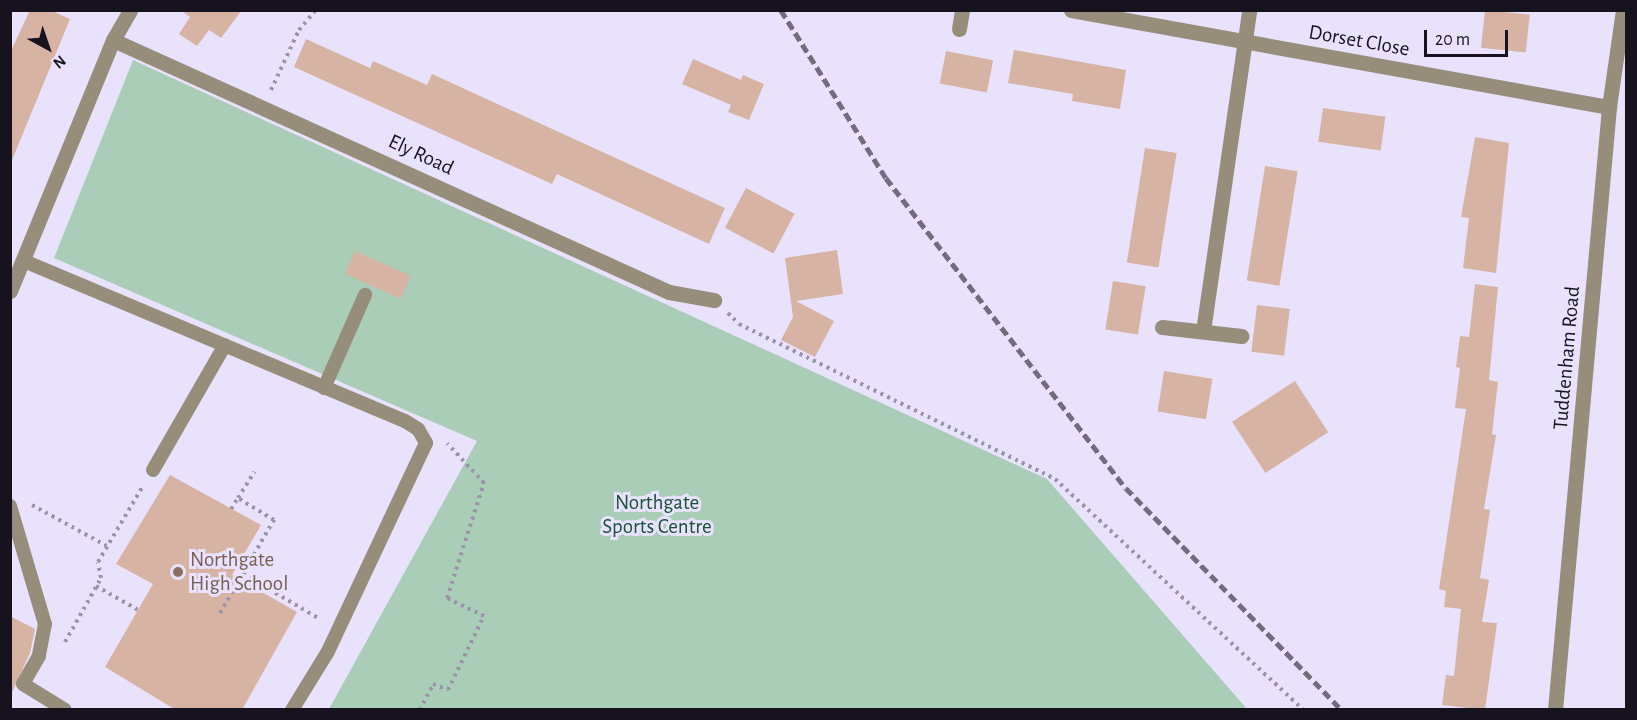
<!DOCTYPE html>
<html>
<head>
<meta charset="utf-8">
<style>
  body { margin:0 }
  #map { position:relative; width:1637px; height:720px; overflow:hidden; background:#e9e2fd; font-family:"Alegreya Sans",sans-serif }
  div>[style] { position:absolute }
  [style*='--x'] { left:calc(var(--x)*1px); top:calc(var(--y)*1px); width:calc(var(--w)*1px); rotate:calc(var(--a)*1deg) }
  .green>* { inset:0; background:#aacdb8 }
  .building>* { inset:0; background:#d6b3a3; transform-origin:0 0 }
  .path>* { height:4px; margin-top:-2px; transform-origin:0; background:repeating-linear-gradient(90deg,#9994a9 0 3px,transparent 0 7.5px) }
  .service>* { height:14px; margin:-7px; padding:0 7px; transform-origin:7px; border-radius:7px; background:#968e7b }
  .minor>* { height:15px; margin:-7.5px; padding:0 7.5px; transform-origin:7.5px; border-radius:7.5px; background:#968e7b }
  .tertiary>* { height:15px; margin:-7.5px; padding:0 7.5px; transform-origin:7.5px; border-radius:7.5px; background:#968e7b }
  .rail>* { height:4.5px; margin-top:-2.25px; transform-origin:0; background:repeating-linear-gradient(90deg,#716c7e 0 9px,transparent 0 13.5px) }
  .dots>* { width:16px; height:16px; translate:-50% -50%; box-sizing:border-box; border:3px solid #e9e2fd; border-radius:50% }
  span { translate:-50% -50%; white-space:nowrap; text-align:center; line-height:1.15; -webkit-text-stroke:6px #e9e2fd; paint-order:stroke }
  .street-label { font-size:21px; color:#16131e }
  .park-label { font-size:21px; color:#185136 }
  .education-label { font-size:21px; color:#785e54 }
  .left { translate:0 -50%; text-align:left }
  .frame { position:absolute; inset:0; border:12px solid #16131e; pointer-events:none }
  .north { position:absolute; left:18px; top:18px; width:60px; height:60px; -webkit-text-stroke:4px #e9e2fd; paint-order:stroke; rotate:140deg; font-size:16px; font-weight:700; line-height:24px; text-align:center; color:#16131e }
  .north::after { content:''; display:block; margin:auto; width:21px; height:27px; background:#16131e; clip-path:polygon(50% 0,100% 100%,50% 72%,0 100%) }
  .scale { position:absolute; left:1424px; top:30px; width:84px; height:27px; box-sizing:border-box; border:3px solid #16131e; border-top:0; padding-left:8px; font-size:18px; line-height:21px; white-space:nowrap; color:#16131e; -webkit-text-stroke:4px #e9e2fd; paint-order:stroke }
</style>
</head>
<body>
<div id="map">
  <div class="green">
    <div style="clip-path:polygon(133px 60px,1047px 479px,1247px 709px,329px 709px,477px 441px,54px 258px)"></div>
  </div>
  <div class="building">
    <div style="clip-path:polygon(30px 10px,50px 10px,70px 19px,10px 165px,10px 53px)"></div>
    <div style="clip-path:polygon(180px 10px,242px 10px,221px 38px,209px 30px,197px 46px,179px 34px,190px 17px)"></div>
    <div style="left:1485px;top:10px;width:45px;height:38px;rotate:6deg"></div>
    <div style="clip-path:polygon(306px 39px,370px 68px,373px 61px,427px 85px,432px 74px,725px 208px,709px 244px,557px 174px,552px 184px,294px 67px)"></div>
    <div style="clip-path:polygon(1014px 50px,1126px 70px,1120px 109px,1072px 101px,1073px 94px,1008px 83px)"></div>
    <div style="left:946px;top:51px;width:48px;height:33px;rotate:11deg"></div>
    <div style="clip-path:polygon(693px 59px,741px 80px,743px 75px,764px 84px,749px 120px,728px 112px,731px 105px,682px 84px)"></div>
    <div style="left:1323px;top:108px;width:63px;height:34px;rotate:8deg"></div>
    <div style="clip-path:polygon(1475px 137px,1509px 143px,1496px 273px,1463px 268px,1469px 218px,1461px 217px)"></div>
    <div style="left:1145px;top:148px;width:32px;height:116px;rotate:9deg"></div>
    <div style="left:1265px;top:166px;width:33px;height:116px;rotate:9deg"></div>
    <div style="left:746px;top:188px;width:55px;height:45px;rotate:28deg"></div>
    <div style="clip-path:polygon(837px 250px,843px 294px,796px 301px,834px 321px,815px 357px,781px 340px,793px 317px,785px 258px)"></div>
    <div style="left:355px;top:251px;width:61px;height:25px;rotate:24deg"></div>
    <div style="left:1113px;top:281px;width:33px;height:49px;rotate:9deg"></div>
    <div style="clip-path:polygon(1475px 284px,1498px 287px,1489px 380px,1498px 382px,1492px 434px,1496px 435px,1484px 509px,1490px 510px,1480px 578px,1489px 580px,1482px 622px,1497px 623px,1485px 710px,1442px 705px,1446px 675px,1454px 676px,1461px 609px,1444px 607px,1446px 591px,1439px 589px,1466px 409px,1455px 408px,1460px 368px,1456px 367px,1460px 336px,1469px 337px)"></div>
    <div style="left:1257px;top:305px;width:33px;height:47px;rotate:7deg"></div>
    <div style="left:1164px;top:371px;width:49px;height:41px;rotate:9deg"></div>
    <div style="left:1295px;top:381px;width:61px;height:75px;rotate:57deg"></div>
    <div style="clip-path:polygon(170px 475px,261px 525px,232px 575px,297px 612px,242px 710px,176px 710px,105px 667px,153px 584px,116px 564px)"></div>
    <div style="clip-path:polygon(10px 616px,35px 629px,30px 653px,10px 697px)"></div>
  </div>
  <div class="path">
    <div style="--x:271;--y:90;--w:66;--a:-65"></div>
    <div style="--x:299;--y:30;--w:26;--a:-50"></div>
    <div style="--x:728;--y:313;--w:16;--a:45"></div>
    <div style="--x:739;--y:324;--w:352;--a:26.1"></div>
    <div style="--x:1055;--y:479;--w:340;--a:42.9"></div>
    <div style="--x:32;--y:505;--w:85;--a:28.7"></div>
    <div style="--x:231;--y:509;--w:13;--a:-58"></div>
    <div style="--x:243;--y:574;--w:89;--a:30.3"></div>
    <div style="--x:96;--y:586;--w:48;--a:29.7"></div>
    <div style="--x:220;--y:613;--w:108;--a:-59.9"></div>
    <div style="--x:274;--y:520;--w:42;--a:-148.6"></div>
    <div style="--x:238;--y:498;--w:31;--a:-58"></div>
    <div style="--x:65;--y:642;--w:73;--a:-60.6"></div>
    <div style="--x:101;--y:578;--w:16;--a:-101"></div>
    <div style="--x:98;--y:562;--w:88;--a:-59.4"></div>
    <div style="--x:420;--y:710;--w:29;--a:-63"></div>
    <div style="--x:433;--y:684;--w:16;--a:22"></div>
    <div style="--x:448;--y:690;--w:82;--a:-64.1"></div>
    <div style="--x:484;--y:616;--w:41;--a:-154.1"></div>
    <div style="--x:447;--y:598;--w:121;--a:-72.2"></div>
    <div style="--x:484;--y:483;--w:54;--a:-132.8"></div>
  </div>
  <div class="service">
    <div style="--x:24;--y:261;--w:413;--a:22.8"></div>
    <div style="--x:405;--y:421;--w:15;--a:32"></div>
    <div style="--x:418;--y:429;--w:16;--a:60"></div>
    <div style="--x:426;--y:443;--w:232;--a:115.2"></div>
    <div style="--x:327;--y:653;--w:67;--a:121.6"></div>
    <div style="--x:324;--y:388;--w:102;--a:-66.2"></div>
    <div style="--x:153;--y:470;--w:144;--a:-60.1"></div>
    <div style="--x:10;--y:506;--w:123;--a:73.5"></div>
    <div style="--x:45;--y:624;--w:33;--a:101"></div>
    <div style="--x:39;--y:656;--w:32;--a:120"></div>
    <div style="--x:23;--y:684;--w:49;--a:31.8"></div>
  </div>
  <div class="minor">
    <div style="--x:1071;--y:10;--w:547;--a:10.22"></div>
    <div style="--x:959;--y:29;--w:19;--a:-81"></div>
    <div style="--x:113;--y:40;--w:610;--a:24.38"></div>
    <div style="--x:669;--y:292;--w:46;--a:10.1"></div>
    <div style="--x:1162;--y:327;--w:80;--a:6.5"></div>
    <div style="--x:1203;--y:331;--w:324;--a:-81.8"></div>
  </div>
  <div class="tertiary">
    <div style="--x:10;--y:291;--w:271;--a:-67.7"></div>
    <div style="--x:113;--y:40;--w:34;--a:-60"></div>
    <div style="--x:1555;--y:710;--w:605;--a:-84.88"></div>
    <div style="--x:1609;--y:107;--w:98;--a:-81.8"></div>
  </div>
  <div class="rail">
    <div style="--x:781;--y:10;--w:198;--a:58"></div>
    <div style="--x:886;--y:178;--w:392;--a:52.3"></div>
    <div style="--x:1126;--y:488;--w:310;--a:45.8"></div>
  </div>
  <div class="dots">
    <div style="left:178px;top:572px;background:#8d6e63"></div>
  </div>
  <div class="street-label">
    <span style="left:1359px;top:41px;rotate:10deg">Dorset Close</span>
    <span style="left:421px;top:155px;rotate:25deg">Ely Road</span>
    <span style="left:1567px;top:358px;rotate:-85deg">Tuddenham Road</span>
  </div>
  <div class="park-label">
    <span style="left:657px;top:515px">Northgate<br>Sports Centre</span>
  </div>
  <div class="education-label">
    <span class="left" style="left:190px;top:572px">Northgate<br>High School</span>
  </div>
  <div class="frame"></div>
  <div class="north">N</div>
  <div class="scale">20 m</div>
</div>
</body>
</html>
